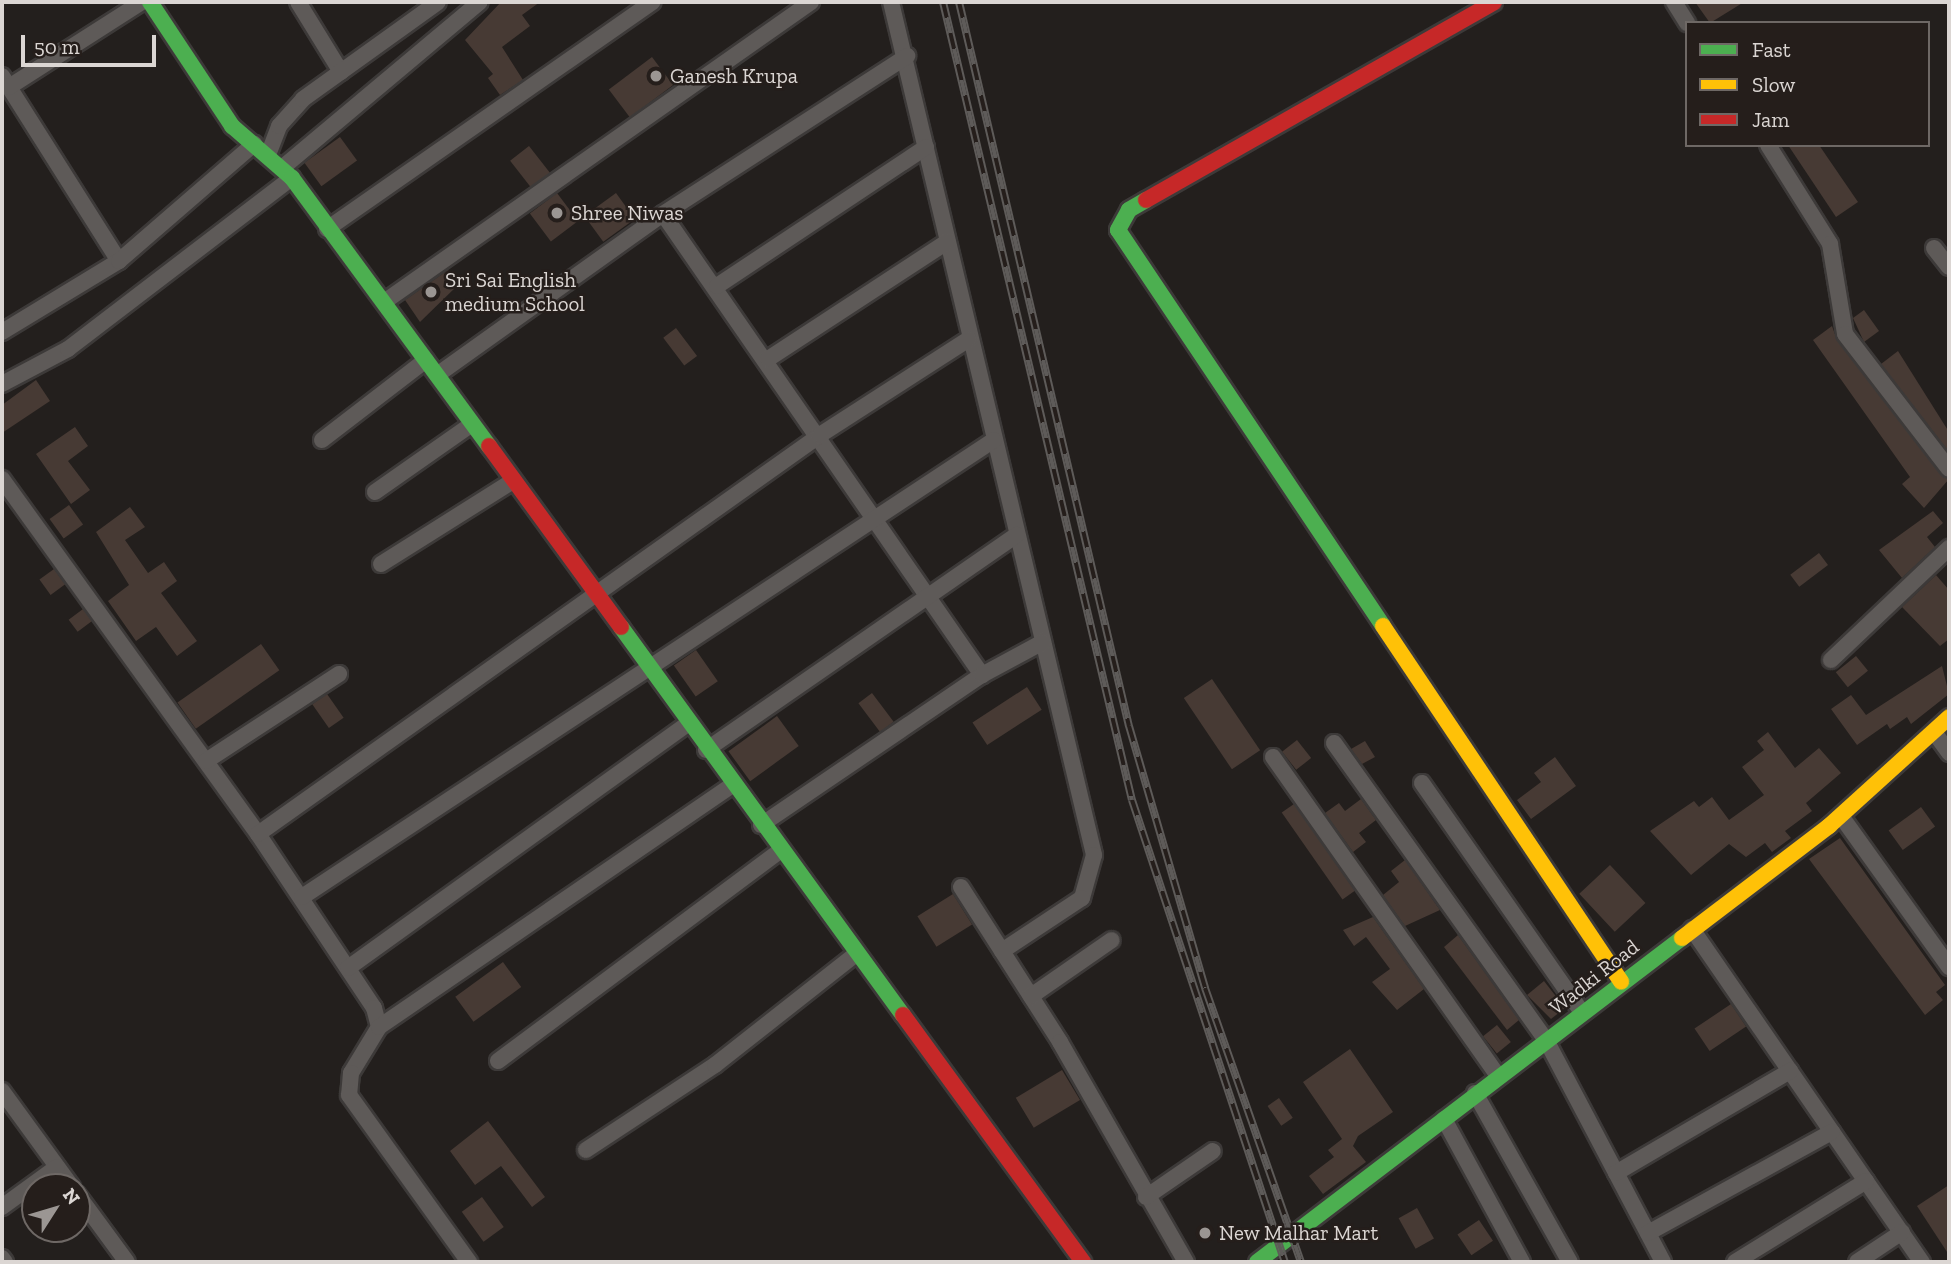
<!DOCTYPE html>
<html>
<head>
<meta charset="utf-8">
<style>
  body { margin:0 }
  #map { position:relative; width:1951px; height:1264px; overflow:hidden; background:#231f1d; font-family:"Zilla Slab",serif }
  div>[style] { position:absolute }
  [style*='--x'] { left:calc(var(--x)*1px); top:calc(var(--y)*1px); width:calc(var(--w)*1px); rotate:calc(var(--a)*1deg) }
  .building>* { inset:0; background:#473a34; transform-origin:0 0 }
  .roads { filter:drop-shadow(2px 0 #3d3a39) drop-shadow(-2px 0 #3d3a39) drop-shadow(0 2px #3d3a39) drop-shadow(0 -2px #3d3a39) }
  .street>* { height:16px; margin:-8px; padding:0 8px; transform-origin:8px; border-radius:8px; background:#5e5a58 }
  .fast>* { height:16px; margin:-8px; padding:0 8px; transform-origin:8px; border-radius:8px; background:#4caf50 }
  .slow>* { height:16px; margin:-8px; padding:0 8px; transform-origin:8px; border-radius:8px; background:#ffc107 }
  .jam>* { height:16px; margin:-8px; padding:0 8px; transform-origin:8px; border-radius:8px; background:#c62828 }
  .rail>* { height:8px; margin-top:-4px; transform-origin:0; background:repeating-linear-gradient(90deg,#251e1b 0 16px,#5e5b59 0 32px); box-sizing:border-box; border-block:2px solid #5e5b59 }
  .dots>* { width:19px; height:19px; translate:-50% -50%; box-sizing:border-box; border:4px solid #251e1b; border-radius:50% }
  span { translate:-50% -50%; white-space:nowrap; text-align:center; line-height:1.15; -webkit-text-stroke:5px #251e1b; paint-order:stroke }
  .poi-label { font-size:21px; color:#dbd6d3 }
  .left { translate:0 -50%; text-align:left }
  .street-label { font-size:21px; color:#dbd6d3 }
  .frame { position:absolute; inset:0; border:4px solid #dbd6d3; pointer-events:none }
  .legend { position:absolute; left:1685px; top:21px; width:245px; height:126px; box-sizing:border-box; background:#251e1b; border:2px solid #6e6865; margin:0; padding:9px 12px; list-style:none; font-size:21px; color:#dbd6d3 }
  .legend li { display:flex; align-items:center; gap:14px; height:35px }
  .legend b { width:35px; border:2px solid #6e6865 }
  .north { position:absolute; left:21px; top:1173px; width:70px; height:70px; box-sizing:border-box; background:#251e1b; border:2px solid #6e6865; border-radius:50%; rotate:53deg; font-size:19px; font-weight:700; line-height:28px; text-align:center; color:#dbd6d3 }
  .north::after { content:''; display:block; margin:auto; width:24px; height:32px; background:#9b9693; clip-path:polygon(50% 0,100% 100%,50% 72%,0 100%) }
  .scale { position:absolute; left:21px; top:35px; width:135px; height:32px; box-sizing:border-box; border:4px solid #dbd6d3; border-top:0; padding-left:9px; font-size:21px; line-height:24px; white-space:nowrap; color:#dbd6d3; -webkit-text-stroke:5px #251e1b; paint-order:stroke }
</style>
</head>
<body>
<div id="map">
  <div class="building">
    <div style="clip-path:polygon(501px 2px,540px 2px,522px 15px,530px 26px,502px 47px,523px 80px,500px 95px,488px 78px,493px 74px,465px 40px)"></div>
    <div style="clip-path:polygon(1695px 2px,1744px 2px,1710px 23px)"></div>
    <div style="left:652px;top:57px;width:35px;height:54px;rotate:53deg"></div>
    <div style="left:340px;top:137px;width:29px;height:44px;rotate:54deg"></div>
    <div style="clip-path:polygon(1788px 145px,1819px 145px,1858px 202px,1836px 217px)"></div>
    <div style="left:529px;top:146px;width:34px;height:24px;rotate:52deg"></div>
    <div style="left:557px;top:193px;width:35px;height:34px;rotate:53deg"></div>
    <div style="left:616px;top:193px;width:32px;height:39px;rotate:54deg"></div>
    <div style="clip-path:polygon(448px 270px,458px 285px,420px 322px,405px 300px)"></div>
    <div style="clip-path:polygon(1864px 310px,1879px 331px,1864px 342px,1853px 318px)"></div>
    <div style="clip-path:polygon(1832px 326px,1837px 340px,1949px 479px,1924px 508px,1902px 484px,1910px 477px,1813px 340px)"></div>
    <div style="left:676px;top:328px;width:35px;height:16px;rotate:53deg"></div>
    <div style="clip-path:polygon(1898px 351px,1949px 432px,1949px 452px,1881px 364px)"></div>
    <div style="clip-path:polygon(36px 380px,50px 401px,2px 433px,2px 405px)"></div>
    <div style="clip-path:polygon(75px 427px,88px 446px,68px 461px,90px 490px,71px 504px,36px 454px)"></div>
    <div style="left:69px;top:505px;width:24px;height:24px;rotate:54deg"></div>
    <div style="clip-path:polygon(130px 507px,145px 527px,125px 540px,148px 573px,164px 562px,177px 581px,161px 593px,197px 641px,177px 656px,156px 627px,136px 641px,108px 601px,129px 585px,96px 532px)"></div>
    <div style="clip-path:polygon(1933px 511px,1943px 523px,1927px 537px,1935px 547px,1902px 578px,1879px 550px)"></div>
    <div style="left:1819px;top:553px;width:15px;height:36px;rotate:53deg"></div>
    <div style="left:54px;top:569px;width:19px;height:18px;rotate:54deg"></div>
    <div style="clip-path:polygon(1936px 575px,1949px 590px,1949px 639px,1940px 646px,1902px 607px)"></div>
    <div style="left:83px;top:609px;width:15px;height:18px;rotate:53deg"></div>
    <div style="left:261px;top:644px;width:32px;height:102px;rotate:55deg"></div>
    <div style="left:696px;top:650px;width:38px;height:27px;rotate:55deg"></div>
    <div style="left:1856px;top:656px;width:19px;height:26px;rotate:51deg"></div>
    <div style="clip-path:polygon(1942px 666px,1949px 694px,1911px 724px,1907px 717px,1890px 729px,1887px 724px,1857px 745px,1831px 709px,1851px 695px,1866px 715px)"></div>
    <div style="left:1212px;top:679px;width:86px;height:34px;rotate:56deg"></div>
    <div style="left:1027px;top:687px;width:27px;height:65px;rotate:57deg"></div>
    <div style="left:872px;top:693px;width:36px;height:17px;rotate:53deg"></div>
    <div style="left:327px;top:694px;width:29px;height:18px;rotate:55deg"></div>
    <div style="left:777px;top:716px;width:37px;height:60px;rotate:54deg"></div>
    <div style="clip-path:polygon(1768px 732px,1795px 768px,1819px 748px,1841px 773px,1806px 803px,1812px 811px,1785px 831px,1791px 838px,1772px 852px,1765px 843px,1746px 857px,1729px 844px,1691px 875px,1650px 831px,1694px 801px,1699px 807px,1712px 797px,1729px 820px,1764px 795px,1742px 767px,1764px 750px,1757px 741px)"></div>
    <div style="left:1297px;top:740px;width:23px;height:19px;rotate:52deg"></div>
    <div style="clip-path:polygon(1365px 741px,1375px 757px,1362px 764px,1351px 749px)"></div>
    <div style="clip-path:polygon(1555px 757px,1576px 786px,1531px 819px,1517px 800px,1541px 782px,1534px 773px)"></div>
    <div style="clip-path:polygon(1361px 799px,1376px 820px,1359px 833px,1366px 842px,1353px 852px,1325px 813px,1339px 803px,1345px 811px)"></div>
    <div style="left:1294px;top:804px;width:106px;height:15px;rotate:55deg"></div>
    <div style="left:1921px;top:807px;width:24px;height:40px;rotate:54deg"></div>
    <div style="clip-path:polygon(1840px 838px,1945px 985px,1936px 992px,1943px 1000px,1925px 1015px,1809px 859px)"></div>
    <div style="clip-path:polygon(1405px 860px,1440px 910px,1405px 926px,1383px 895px,1399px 882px,1391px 871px)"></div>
    <div style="left:1610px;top:865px;width:52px;height:42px;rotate:47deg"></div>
    <div style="left:953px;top:894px;width:36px;height:42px;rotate:58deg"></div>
    <div style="clip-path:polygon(1373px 917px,1424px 989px,1397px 1010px,1372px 982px,1390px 969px,1366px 937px,1354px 946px,1343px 930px)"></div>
    <div style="clip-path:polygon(1458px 935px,1519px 1020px,1507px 1030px,1444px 947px)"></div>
    <div style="left:503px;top:962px;width:31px;height:59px;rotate:54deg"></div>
    <div style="clip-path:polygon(1544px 981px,1565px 1008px,1551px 1019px,1527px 995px)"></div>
    <div style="left:1731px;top:1004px;width:27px;height:44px;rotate:56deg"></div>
    <div style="left:1497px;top:1025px;width:22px;height:18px;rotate:51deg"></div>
    <div style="clip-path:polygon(1350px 1049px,1393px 1112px,1358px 1136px,1353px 1146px,1366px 1162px,1323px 1194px,1309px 1176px,1334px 1157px,1328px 1150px,1342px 1139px,1303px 1082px)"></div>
    <div style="left:1062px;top:1070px;width:35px;height:54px;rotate:59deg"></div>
    <div style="left:1279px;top:1098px;width:24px;height:14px;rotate:55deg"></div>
    <div style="clip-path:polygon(488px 1121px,545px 1197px,532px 1207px,501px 1166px,475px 1185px,450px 1151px)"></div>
    <div style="clip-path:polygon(1949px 1185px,1949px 1255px,1917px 1206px)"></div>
    <div style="left:482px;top:1197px;width:37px;height:25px;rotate:54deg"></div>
    <div style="left:1417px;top:1208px;width:35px;height:21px;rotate:61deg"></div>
    <div style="left:1479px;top:1220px;width:25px;height:26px;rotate:56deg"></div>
  </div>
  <div class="roads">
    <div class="street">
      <div style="--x:298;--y:2;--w:82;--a:58.4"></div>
      <div style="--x:891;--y:2;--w:877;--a:76.61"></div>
      <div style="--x:1094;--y:855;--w:45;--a:105.6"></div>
      <div style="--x:1082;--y:898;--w:96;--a:146.5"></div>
      <div style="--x:1674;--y:2;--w:25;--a:58"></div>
      <div style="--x:2;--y:76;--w:219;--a:57.7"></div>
      <div style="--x:9;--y:87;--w:158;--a:-32.6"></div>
      <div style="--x:1768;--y:145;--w:117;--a:57.9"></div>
      <div style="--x:1830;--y:244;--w:91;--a:80.5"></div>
      <div style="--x:1845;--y:334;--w:170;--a:52.4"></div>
      <div style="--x:268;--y:155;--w:31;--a:-69"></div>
      <div style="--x:279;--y:126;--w:36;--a:-48"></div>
      <div style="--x:303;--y:99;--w:166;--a:-35.7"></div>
      <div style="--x:282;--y:168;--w:258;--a:-40"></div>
      <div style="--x:663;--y:214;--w:561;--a:55.32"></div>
      <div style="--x:327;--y:229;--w:397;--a:-34.9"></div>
      <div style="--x:1934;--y:248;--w:24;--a:52"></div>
      <div style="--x:717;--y:286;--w:251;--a:-33.6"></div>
      <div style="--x:384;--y:302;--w:522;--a:-35.09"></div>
      <div style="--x:2;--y:332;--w:137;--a:-31.3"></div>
      <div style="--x:119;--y:261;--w:179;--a:-40.9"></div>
      <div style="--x:768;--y:359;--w:214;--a:-33.2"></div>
      <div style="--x:437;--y:375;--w:277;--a:-35.5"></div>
      <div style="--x:663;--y:214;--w:291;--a:-32.9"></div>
      <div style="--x:2;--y:384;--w:75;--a:-27.9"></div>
      <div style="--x:68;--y:349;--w:282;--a:-37.4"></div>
      <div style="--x:322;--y:440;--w:131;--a:-37.6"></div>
      <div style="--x:2;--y:479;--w:438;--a:54.2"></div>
      <div style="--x:258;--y:834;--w:209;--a:56.3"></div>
      <div style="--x:374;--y:1008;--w:20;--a:75"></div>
      <div style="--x:379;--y:1027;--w:54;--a:121.3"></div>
      <div style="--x:351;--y:1073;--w:22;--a:95"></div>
      <div style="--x:349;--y:1095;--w:206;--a:54.3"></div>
      <div style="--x:375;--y:492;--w:118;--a:-35"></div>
      <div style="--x:381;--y:564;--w:156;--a:-32.2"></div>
      <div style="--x:1831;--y:660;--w:163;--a:-43.5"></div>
      <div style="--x:1934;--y:732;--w:26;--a:54"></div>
      <div style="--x:1334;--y:743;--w:365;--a:54.5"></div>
      <div style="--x:1546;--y:1040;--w:251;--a:62.2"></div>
      <div style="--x:706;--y:750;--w:378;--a:-34.7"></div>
      <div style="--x:1273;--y:757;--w:390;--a:54.8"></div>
      <div style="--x:206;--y:761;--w:159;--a:-33.2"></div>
      <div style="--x:1422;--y:783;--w:279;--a:55.1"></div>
      <div style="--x:1841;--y:816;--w:186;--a:54.4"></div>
      <div style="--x:761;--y:825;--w:267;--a:-34.2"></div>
      <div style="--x:982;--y:675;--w:69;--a:-28.4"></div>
      <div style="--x:258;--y:834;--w:689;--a:-35.37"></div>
      <div style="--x:820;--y:435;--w:177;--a:-32.8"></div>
      <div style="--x:961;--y:887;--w:184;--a:57.4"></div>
      <div style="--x:1060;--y:1042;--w:254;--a:60.2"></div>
      <div style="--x:302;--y:897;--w:829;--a:-33.44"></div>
      <div style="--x:1692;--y:929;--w:405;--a:55.4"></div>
      <div style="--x:348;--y:968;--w:418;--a:-35.7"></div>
      <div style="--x:1031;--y:996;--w:98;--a:-34.7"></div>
      <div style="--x:379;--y:1027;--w:428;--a:-34.4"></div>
      <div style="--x:498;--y:1061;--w:352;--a:-36.7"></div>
      <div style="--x:2;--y:1091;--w:119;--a:53.9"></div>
      <div style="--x:1475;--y:1093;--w:194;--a:60.7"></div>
      <div style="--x:1444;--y:1119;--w:163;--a:61.4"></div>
      <div style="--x:586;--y:1150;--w:154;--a:-33.4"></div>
      <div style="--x:715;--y:1065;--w:179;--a:-38.2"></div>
      <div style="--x:1616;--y:1173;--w:202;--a:-30.4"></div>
      <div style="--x:77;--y:1194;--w:84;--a:53.7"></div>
      <div style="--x:1146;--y:1197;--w:81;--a:-34.5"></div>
      <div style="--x:2;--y:1207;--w:68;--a:-36"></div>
      <div style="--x:1648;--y:1233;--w:210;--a:-28.8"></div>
      <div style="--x:2;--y:1258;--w:5;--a:53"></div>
      <div style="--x:1735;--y:1262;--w:154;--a:-31.7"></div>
      <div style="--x:1857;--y:1262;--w:54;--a:-33.7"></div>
    </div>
    <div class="fast">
      <div style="--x:150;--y:2;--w:149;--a:56.5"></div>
      <div style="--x:232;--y:126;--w:79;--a:40.9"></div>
      <div style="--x:292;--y:178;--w:333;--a:53.7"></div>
      <div style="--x:1146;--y:200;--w:20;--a:150"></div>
      <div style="--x:1129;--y:210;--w:23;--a:119"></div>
      <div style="--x:1118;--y:230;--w:476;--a:56.2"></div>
      <div style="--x:621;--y:627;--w:480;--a:54"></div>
      <div style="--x:1257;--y:1262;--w:534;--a:-37.32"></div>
    </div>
    <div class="slow">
      <div style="--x:1383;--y:626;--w:428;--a:56.2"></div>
      <div style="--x:1682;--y:938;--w:185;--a:-37.3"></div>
      <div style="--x:1829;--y:826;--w:162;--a:-42.2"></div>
    </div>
    <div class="jam">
      <div style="--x:1146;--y:200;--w:400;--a:-29.6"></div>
      <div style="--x:489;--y:446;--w:224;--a:53.9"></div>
      <div style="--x:903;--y:1015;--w:306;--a:53.9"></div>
    </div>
  </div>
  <div class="rail">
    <div style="--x:943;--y:2;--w:820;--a:76.68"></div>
    <div style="--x:1132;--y:800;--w:487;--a:71.7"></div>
    <div style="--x:959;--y:2;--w:744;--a:76.79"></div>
    <div style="--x:1129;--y:726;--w:273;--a:73.8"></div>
    <div style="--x:1205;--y:988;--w:290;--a:70.7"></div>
  </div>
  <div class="dots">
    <div style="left:656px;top:76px;background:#9b9693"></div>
    <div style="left:557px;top:213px;background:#9b9693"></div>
    <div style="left:431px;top:292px;background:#9b9693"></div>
    <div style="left:1205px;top:1233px;background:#9b9693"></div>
  </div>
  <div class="poi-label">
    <span class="left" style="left:670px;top:76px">Ganesh Krupa</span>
    <span class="left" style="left:571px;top:213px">Shree Niwas</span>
    <span class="left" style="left:445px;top:292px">Sri Sai English<br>medium School</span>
    <span class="left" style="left:1219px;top:1233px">New Malhar Mart</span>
  </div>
  <div class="street-label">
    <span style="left:1594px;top:977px;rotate:-38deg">Wadki Road</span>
  </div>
  <div class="frame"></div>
  <ul class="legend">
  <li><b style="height:9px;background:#4caf50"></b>Fast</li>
  <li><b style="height:9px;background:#ffc107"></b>Slow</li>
  <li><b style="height:9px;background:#c62828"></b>Jam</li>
  </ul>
  <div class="north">N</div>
  <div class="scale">50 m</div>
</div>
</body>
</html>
